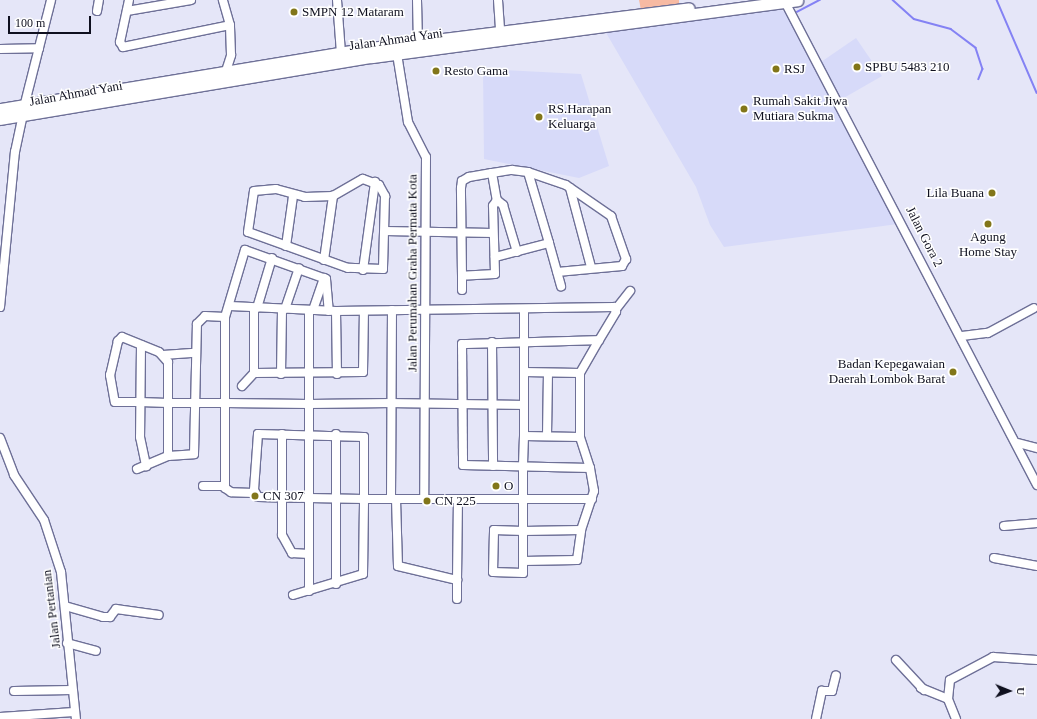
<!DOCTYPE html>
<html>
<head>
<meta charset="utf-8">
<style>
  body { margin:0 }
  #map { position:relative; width:1037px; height:719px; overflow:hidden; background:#e5e6f8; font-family:"Times New Roman",serif }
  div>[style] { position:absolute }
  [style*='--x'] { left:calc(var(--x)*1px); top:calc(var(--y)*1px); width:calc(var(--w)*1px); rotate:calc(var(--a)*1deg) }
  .built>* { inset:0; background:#d7daf9 }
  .green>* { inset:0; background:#f7baa3 }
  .stream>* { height:1.5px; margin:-0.75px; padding:0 0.75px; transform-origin:0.75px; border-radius:0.75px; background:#8482f4 }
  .roads { filter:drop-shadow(1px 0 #6e7097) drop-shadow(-1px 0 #6e7097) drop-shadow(0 1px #6e7097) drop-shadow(0 -1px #6e7097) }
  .minor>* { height:8px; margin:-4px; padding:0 4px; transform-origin:4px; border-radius:4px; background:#fff }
  .highway>* { height:11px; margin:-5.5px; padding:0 5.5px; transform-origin:5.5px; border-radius:5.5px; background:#fff }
  .dots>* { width:11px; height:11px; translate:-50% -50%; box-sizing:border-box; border:2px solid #fff; border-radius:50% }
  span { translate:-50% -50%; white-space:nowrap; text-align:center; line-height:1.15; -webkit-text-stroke:3px #fff; paint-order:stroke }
  .poi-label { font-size:13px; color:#0f101f }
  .left { translate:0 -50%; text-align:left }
  .right { translate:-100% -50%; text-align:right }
  .street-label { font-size:13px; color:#0f101f }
  .north { position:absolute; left:989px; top:671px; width:40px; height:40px; -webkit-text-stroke:3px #fff; paint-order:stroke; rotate:91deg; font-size:11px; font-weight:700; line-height:16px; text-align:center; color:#0f101f }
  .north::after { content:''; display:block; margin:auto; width:14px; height:18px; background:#0f101f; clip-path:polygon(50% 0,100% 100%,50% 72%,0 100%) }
  .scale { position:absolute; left:8px; top:16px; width:83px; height:18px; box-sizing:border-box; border:2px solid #0f101f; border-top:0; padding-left:5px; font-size:12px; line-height:14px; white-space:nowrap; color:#0f101f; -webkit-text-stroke:3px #fff; paint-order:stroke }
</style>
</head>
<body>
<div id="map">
  <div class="built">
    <div style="clip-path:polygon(770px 6px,788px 13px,898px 224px,724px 247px,710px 225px,696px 187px,605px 31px)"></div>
    <div style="clip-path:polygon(856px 38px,882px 76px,842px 99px,821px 62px)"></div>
    <div style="clip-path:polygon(483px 69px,581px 74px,609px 166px,579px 178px,484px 159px)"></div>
  </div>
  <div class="green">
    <div style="clip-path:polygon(639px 0,679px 0,679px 5px,641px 10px)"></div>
  </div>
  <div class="stream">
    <div style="--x:893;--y:0;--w:28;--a:42"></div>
    <div style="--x:914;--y:19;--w:38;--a:15"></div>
    <div style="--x:951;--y:29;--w:31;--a:37"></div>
    <div style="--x:976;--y:48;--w:22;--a:72"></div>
    <div style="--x:983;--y:69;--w:11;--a:112"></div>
    <div style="--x:997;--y:0;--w:101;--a:66.7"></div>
    <div style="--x:797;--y:12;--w:26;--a:-28"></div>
  </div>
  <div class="roads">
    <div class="minor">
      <div style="--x:129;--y:0;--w:43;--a:102.1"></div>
      <div style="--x:120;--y:42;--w:6;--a:59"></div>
      <div style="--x:123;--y:47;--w:109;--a:-11.6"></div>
      <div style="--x:230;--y:25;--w:26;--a:-106"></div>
      <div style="--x:337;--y:0;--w:53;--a:85.7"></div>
      <div style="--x:417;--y:0;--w:43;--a:88.7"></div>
      <div style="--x:498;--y:0;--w:32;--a:86"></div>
      <div style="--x:784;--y:0;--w:547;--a:62.45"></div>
      <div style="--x:97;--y:11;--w:11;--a:-80"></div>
      <div style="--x:127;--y:11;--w:65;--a:-9.8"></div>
      <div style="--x:0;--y:49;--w:39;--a:-1"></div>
      <div style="--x:397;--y:54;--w:69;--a:80.8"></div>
      <div style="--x:408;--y:122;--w:39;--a:63"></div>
      <div style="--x:426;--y:157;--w:341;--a:90.3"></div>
      <div style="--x:225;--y:74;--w:20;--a:-72"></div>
      <div style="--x:231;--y:55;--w:30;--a:-92"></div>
      <div style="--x:24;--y:107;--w:110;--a:-75.8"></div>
      <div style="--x:528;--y:172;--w:40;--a:18.9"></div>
      <div style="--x:566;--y:185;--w:55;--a:34.6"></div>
      <div style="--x:611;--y:216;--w:46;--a:70.8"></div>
      <div style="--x:626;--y:259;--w:8;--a:120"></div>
      <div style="--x:622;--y:266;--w:65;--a:174.7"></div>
      <div style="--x:492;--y:173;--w:27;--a:80"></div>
      <div style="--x:497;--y:200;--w:7;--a:124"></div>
      <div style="--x:493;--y:206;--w:68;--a:88.3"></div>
      <div style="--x:495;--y:274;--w:33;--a:177"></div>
      <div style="--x:462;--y:276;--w:88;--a:-90.7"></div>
      <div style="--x:461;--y:188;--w:7;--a:-82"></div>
      <div style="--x:462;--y:181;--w:8;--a:-30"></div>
      <div style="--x:469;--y:177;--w:23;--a:-10"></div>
      <div style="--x:492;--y:173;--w:20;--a:-9"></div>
      <div style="--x:512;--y:170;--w:16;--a:7"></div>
      <div style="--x:528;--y:172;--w:74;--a:73.5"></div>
      <div style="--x:549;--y:243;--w:56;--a:165.5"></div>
      <div style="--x:363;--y:179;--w:17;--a:21"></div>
      <div style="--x:379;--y:185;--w:13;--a:61"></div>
      <div style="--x:385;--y:196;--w:73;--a:91.6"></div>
      <div style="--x:383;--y:269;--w:35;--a:-178"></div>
      <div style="--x:348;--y:268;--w:106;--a:-160.2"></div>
      <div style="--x:248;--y:232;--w:41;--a:-81.7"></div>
      <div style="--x:254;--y:191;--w:22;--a:-5"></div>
      <div style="--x:276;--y:189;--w:30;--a:15"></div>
      <div style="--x:305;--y:197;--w:28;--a:-2"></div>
      <div style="--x:333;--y:196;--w:34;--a:-30"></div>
      <div style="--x:570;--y:188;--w:82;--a:75.1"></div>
      <div style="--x:497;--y:200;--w:8;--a:40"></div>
      <div style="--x:503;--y:205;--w:49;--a:73.4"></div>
      <div style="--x:385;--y:231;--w:108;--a:1.1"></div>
      <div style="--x:549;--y:243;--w:45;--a:74.4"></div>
      <div style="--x:286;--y:246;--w:50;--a:-82"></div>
      <div style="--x:324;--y:260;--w:65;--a:-82"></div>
      <div style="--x:363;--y:270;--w:89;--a:-82.2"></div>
      <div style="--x:462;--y:276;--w:14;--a:90"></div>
      <div style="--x:230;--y:306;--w:106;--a:2.7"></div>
      <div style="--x:336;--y:311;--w:278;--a:-0.8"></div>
      <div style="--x:614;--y:307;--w:5;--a:68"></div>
      <div style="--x:616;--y:312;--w:33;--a:121"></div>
      <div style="--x:0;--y:307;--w:156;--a:-84.5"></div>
      <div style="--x:15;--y:152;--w:35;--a:-78"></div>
      <div style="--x:254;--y:308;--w:65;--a:90"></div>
      <div style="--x:257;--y:308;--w:52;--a:-73.3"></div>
      <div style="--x:285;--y:309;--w:43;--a:-71.1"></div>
      <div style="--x:616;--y:309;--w:23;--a:-52"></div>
      <div style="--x:313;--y:310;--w:34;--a:-71"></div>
      <div style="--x:336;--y:311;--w:63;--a:89.1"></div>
      <div style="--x:524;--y:311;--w:125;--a:90"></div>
      <div style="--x:524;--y:436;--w:31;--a:92"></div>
      <div style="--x:523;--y:467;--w:106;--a:90"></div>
      <div style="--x:523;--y:573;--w:30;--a:-178"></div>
      <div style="--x:493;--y:572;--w:42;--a:-88.6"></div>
      <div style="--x:494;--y:530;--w:29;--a:2"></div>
      <div style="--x:523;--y:531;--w:58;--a:-1"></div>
      <div style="--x:962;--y:336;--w:26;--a:-7"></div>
      <div style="--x:988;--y:333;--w:52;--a:-28.5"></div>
      <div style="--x:492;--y:342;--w:124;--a:89.5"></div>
      <div style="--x:141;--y:345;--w:92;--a:90.6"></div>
      <div style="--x:140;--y:437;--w:30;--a:78"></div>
      <div style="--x:163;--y:355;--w:32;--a:-4"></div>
      <div style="--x:524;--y:372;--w:56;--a:1"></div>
      <div style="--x:580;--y:373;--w:38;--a:-60"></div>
      <div style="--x:599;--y:340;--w:137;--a:178.3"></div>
      <div style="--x:462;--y:344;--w:121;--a:89.5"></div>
      <div style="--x:463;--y:465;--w:127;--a:1.4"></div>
      <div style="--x:590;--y:468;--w:33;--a:-108"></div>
      <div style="--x:580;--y:437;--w:56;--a:-179"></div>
      <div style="--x:281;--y:374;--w:65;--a:-89.1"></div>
      <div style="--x:242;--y:386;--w:18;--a:-47"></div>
      <div style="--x:254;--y:373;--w:109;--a:-0.5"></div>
      <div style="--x:363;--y:372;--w:61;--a:-89.1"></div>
      <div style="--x:282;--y:434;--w:101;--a:90"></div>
      <div style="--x:282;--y:535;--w:21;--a:61"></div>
      <div style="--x:292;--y:553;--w:17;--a:3"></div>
      <div style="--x:336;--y:434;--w:150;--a:90"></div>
      <div style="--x:547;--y:436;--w:63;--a:-89.1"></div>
      <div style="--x:580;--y:437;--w:64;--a:-90"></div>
      <div style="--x:0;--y:438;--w:40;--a:69"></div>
      <div style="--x:14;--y:475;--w:54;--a:56.3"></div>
      <div style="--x:44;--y:520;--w:55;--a:71.9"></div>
      <div style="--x:61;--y:572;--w:148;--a:84.2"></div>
      <div style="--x:1018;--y:443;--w:20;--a:15"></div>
      <div style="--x:168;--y:456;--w:26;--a:-4"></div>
      <div style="--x:194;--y:454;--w:130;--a:-88.7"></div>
      <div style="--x:197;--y:324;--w:11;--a:-45"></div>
      <div style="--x:205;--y:316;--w:20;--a:3"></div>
      <div style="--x:137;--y:469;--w:34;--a:-23"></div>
      <div style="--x:168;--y:456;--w:94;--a:-90"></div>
      <div style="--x:168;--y:362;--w:13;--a:-132"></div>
      <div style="--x:159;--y:352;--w:40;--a:-158"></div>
      <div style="--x:122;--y:337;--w:6;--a:135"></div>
      <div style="--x:118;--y:341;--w:35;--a:103"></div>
      <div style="--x:110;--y:375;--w:27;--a:80"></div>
      <div style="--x:115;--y:402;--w:25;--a:0"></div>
      <div style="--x:140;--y:402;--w:28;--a:2"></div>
      <div style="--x:168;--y:403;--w:57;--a:0"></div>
      <div style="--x:225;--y:403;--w:84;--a:0.7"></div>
      <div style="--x:309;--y:404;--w:83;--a:-0.7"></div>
      <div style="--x:392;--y:403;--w:131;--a:0.9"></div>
      <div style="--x:203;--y:486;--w:22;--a:0"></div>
      <div style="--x:254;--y:493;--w:23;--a:-178"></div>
      <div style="--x:231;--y:492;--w:7;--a:-146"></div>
      <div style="--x:225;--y:488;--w:171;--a:-90"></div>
      <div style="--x:225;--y:317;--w:70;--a:-73.4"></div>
      <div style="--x:245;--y:250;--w:86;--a:19.7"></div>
      <div style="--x:326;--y:279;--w:32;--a:85"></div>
      <div style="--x:391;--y:499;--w:189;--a:-89.7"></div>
      <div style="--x:396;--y:499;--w:67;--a:88.3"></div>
      <div style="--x:398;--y:566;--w:61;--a:13.3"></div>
      <div style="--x:457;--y:580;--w:81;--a:-89.3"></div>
      <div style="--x:1004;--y:526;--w:33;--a:-5"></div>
      <div style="--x:994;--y:558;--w:44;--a:10.5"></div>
      <div style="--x:523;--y:561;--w:54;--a:-1.1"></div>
      <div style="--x:577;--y:560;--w:30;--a:-82"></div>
      <div style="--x:581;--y:530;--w:41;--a:-71.6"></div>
      <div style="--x:594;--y:491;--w:23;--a:-100"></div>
      <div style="--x:457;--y:580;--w:19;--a:90"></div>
      <div style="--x:309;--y:591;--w:281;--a:-90"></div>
      <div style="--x:293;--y:595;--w:73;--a:-16.7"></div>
      <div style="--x:363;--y:574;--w:75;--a:-89.2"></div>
      <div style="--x:364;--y:499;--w:62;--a:-90"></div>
      <div style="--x:364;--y:437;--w:106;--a:-178.4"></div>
      <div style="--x:258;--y:434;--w:56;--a:94.1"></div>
      <div style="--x:254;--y:490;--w:8;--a:60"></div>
      <div style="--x:258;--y:497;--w:51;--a:1.1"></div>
      <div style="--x:309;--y:498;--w:55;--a:1"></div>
      <div style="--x:364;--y:499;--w:228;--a:0"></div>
      <div style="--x:65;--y:606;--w:40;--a:16"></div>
      <div style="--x:103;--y:617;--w:7;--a:0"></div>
      <div style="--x:110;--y:617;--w:10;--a:-53"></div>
      <div style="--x:116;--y:609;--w:43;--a:7.9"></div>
      <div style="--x:67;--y:643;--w:30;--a:15"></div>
      <div style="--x:896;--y:660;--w:41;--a:47"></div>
      <div style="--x:921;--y:688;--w:29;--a:22"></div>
      <div style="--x:14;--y:691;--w:58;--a:-1"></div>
      <div style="--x:0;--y:717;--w:74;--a:-3.9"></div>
      <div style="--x:816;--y:719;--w:29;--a:-78"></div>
      <div style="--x:822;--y:691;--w:10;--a:0"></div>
      <div style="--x:832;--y:691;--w:16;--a:-76"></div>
      <div style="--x:956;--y:719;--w:22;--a:-112"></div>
      <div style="--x:948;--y:699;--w:19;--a:-84"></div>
      <div style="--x:950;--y:680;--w:49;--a:-28.1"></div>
      <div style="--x:993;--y:657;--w:44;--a:3.9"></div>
    </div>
    <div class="highway">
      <div style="--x:0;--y:109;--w:375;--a:-9.4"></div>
      <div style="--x:370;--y:48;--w:321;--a:-7.1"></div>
      <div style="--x:0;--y:119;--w:377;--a:-9.5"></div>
      <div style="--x:372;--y:57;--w:429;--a:-7.6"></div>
    </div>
  </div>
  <div class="dots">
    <div style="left:294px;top:12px;background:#82761a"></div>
    <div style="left:857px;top:67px;background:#82761a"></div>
    <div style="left:776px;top:69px;background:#82761a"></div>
    <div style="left:436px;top:71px;background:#82761a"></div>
    <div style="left:744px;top:109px;background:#82761a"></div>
    <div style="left:539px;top:117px;background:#82761a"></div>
    <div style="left:992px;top:193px;background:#82761a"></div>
    <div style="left:988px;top:224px;background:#82761a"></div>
    <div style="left:953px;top:372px;background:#82761a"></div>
    <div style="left:496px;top:486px;background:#82761a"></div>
    <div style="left:255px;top:496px;background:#82761a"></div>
    <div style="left:427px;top:501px;background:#82761a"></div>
  </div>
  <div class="poi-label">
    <span class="left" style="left:302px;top:12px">SMPN 12 Mataram</span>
    <span class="left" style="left:865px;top:67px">SPBU 5483 210</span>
    <span class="left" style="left:784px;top:69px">RSJ</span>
    <span class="left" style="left:444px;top:71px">Resto Gama</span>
    <span class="left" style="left:753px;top:109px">Rumah Sakit Jiwa<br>Mutiara Sukma</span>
    <span class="left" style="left:548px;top:117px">RS.Harapan<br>Keluarga</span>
    <span class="right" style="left:984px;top:193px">Lila Buana</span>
    <span style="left:988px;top:245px">Agung<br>Home Stay</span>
    <span class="right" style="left:945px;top:372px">Badan Kepegawaian<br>Daerah Lombok Barat</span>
    <span class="left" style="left:504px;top:486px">O</span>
    <span class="left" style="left:263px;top:496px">CN 307</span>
    <span class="left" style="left:435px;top:501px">CN 225</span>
  </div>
  <div class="street-label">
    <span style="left:396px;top:40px;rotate:-8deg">Jalan Ahmad Yani</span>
    <span style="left:76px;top:94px;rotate:-10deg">Jalan Ahmad Yani</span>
    <span style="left:924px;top:237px;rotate:63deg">Jalan Gora 2</span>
    <span style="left:413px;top:273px;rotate:-90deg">Jalan Perumahan Graha Permata Kota</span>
    <span style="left:52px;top:609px;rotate:-97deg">Jalan Pertanian</span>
  </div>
  <div class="north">U</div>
  <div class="scale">100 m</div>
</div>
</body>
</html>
